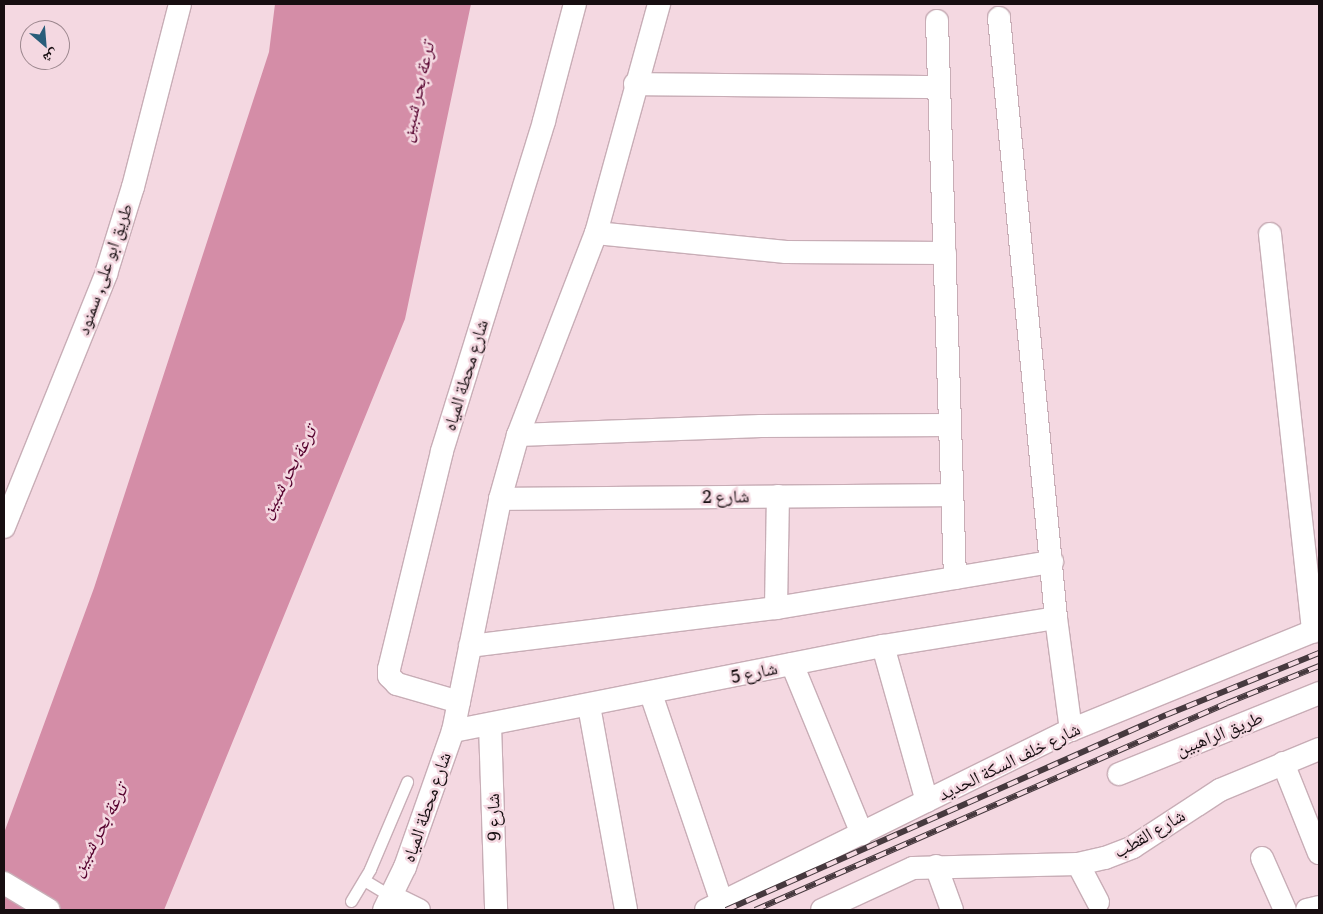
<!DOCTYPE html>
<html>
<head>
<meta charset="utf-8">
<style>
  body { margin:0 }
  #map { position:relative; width:1323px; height:914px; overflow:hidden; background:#f4d8e1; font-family:Literata,"Noto Naskh Arabic",serif }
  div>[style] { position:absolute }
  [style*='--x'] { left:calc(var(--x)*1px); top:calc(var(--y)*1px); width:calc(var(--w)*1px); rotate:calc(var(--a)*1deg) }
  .water>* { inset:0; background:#d48da7 }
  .roads { filter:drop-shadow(1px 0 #c8adb6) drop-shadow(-1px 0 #c8adb6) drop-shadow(0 1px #c8adb6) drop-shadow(0 -1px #c8adb6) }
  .service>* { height:11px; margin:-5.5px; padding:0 5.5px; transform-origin:5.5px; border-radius:5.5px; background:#fff }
  .minor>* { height:22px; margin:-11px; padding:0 11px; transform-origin:11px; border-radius:11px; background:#fff }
  .rail>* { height:5.5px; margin-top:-2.75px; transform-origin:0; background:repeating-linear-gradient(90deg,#f4d8e1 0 11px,#46393e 0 22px); box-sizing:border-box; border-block:1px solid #46393e }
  span { translate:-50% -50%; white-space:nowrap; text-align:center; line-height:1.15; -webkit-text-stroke:5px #f4d8e1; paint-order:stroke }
  .street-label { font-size:18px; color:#170e11 }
  .water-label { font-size:19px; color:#55002d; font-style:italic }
  .frame { position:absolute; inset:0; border:5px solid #170e11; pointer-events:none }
  .north { position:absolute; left:20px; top:20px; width:50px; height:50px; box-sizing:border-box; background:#f4d8e1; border:1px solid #9c878e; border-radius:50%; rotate:153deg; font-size:14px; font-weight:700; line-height:20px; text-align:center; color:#170e11 }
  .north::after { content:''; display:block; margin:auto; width:18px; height:22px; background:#295d7a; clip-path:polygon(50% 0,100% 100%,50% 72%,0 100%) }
</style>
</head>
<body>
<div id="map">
  <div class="water">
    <div style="clip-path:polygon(275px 4px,471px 4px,405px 319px,164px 910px,4px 910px,4px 833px,94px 588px,269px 52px)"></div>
  </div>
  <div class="roads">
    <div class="service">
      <div style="--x:364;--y:880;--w:33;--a:31"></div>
      <div style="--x:351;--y:901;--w:37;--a:-59"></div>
      <div style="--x:370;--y:869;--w:95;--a:-67"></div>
    </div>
    <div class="minor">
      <div style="--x:999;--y:18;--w:603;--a:84.57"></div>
      <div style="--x:1056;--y:618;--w:113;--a:82.4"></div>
      <div style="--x:937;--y:21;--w:557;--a:88.15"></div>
      <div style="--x:635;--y:84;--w:304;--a:0.6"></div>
      <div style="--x:596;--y:233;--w:191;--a:5.7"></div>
      <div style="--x:786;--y:252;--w:159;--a:0.4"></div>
      <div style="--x:1270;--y:234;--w:400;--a:83.8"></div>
      <div style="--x:518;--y:435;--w:243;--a:-2.1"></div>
      <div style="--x:761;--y:426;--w:189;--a:-0.3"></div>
      <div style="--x:500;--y:499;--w:452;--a:-0.5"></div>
      <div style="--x:4;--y:527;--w:273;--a:-68"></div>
      <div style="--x:106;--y:274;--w:91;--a:-72.8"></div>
      <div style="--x:133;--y:187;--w:189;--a:-75.6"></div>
      <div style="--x:776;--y:608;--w:112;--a:-89"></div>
      <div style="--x:470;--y:646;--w:308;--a:-7.1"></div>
      <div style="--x:776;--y:608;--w:280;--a:-9.5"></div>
      <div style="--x:883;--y:646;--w:161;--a:74.2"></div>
      <div style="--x:792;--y:664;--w:184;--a:67.6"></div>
      <div style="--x:651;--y:694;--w:221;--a:71.2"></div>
      <div style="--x:459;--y:702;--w:65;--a:-163.8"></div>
      <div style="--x:397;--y:684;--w:11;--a:-135"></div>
      <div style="--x:389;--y:676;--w:7;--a:-90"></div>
      <div style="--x:389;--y:669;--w:224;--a:-76.3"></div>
      <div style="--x:442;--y:451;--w:345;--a:-72.8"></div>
      <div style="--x:544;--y:121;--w:121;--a:-75.2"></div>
      <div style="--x:589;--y:706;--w:207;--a:79.7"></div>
      <div style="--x:490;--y:725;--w:185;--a:88.1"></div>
      <div style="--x:453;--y:731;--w:438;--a:-11.2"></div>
      <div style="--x:883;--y:646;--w:175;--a:-9.2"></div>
      <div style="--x:1283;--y:763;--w:97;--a:68.2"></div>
      <div style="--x:1119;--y:774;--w:216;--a:-22"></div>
      <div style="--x:1262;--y:858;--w:57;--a:66.1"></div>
      <div style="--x:1078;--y:864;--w:43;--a:62.2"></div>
      <div style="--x:936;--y:866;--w:47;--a:70"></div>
      <div style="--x:4;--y:883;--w:52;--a:31"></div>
      <div style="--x:392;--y:897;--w:30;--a:26"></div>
      <div style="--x:384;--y:910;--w:48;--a:-64"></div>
      <div style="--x:405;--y:867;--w:144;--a:-70.6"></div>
      <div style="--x:453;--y:731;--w:237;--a:-78.5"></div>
      <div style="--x:500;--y:499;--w:66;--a:-74.3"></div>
      <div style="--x:518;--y:435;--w:217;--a:-68.9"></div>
      <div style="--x:596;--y:233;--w:238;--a:-74.6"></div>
      <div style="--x:706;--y:910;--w:407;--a:-26.3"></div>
      <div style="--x:1071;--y:730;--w:268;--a:-22.2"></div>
      <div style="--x:822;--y:910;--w:100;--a:-24.8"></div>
      <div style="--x:913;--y:868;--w:165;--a:-1.4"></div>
      <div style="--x:1078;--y:864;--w:28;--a:-13"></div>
      <div style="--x:1105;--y:858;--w:30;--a:-21"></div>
      <div style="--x:1133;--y:847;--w:104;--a:-33.2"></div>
      <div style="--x:1220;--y:790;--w:107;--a:-22.5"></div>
      <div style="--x:1307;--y:910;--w:12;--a:-14"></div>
    </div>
  </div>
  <div class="rail">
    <div style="--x:726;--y:910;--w:481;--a:-23.9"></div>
    <div style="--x:1166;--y:715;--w:165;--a:-22.1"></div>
    <div style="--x:755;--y:910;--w:515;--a:-23.68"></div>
    <div style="--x:1227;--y:703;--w:99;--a:-21.9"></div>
  </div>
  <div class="street-label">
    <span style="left:104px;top:269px;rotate:-71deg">طريق ابو على, سمنود</span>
    <span style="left:465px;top:375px;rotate:-73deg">شارع محطة المياه</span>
    <span style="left:726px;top:496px;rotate:-1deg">شارع 2</span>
    <span style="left:754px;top:672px;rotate:-12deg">شارع 5</span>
    <span style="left:1219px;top:733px;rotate:-22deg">طريق الراهبين</span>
    <span style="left:1009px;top:761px;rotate:-26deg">شارع خلف السكة الحديد</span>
    <span style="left:426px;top:807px;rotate:-71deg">شارع محطة المياه</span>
    <span style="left:493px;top:817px;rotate:-92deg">شارع 9</span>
    <span style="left:1149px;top:833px;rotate:-30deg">شارع القطب</span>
  </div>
  <div class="water-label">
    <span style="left:416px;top:92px;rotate:-77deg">ترعة بحر شبين</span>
    <span style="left:287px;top:472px;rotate:-62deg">ترعة بحر شبين</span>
    <span style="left:98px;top:830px;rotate:-62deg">ترعة بحر شبين</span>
  </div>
  <div class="frame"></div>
  <div class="north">ش</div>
</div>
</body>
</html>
